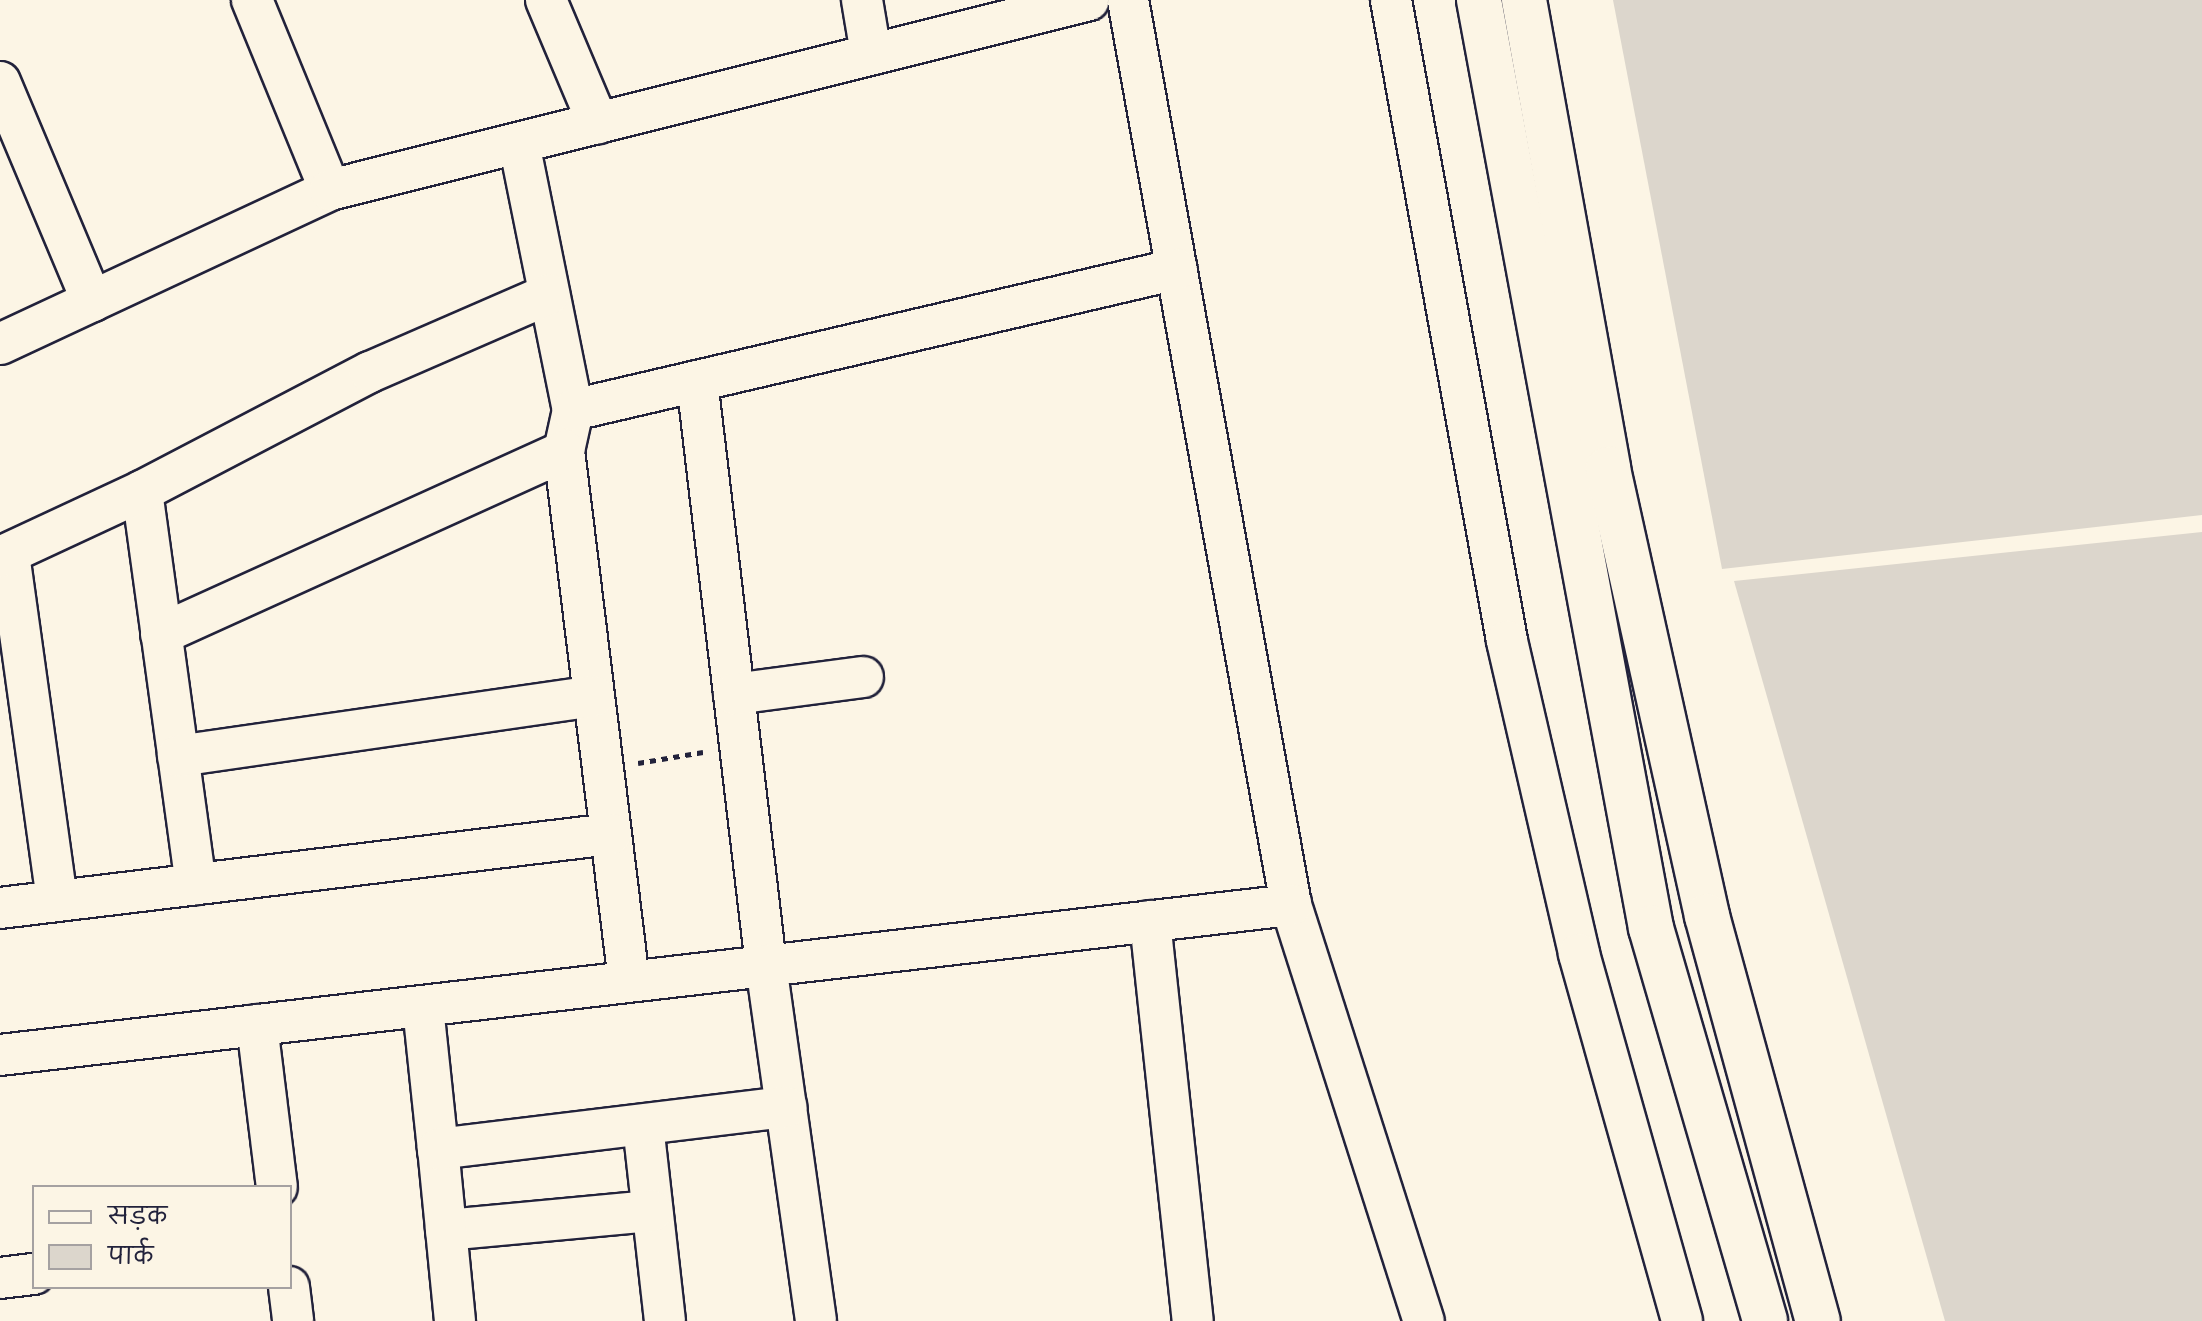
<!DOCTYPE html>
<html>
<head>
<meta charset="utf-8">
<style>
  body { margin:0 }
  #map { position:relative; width:2202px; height:1321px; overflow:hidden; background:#fcf5e5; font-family:"Shantell Sans","Playpen Sans Deva",sans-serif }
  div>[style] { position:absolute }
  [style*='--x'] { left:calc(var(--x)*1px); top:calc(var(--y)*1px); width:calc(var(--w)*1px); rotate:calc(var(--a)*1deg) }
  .green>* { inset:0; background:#dcd6cc }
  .path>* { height:5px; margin-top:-2.5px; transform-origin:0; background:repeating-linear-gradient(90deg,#22223b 0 6px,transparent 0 12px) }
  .roads { filter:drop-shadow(2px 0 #22223b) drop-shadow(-2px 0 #22223b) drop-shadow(0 2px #22223b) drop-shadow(0 -2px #22223b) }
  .street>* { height:40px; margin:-20px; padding:0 20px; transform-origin:20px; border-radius:20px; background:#fcf5e5 }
  .secondary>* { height:44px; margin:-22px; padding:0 22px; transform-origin:22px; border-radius:22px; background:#fcf5e5 }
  span { translate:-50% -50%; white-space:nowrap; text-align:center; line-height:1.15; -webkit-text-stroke:7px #fcf5e5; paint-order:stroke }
  .legend { position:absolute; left:32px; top:1185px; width:260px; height:104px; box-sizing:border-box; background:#fcf5e5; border:2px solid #a5a1a1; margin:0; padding:10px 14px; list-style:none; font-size:24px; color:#22223b }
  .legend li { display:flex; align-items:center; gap:16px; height:40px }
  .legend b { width:40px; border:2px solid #a5a1a1 }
</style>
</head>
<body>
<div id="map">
  <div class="green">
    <div style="clip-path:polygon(1613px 0,2202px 0,2202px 515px,1722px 569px)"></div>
    <div style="clip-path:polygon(2202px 532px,2202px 1321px,1945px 1321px,1734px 581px)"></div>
  </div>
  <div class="path">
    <div style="--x:638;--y:763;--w:66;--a:-9.6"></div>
  </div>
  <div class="roads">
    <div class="street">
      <div style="--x:252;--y:0;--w:205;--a:67.7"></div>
      <div style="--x:546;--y:0;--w:134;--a:67.1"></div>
      <div style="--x:862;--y:0;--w:55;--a:80.5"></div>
      <div style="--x:1128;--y:0;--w:920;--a:79.79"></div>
      <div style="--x:1291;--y:905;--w:437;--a:72.3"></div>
      <div style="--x:1391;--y:0;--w:651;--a:79.74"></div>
      <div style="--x:1507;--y:641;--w:321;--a:77"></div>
      <div style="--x:1579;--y:954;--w:381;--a:74.3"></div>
      <div style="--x:0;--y:82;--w:238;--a:67.2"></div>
      <div style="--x:519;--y:143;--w:272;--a:78.6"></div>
      <div style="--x:573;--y:410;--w:42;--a:102.4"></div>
      <div style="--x:564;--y:451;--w:534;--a:83.01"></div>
      <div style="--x:0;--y:344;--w:364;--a:-25"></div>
      <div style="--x:330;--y:190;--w:782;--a:-14.05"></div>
      <div style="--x:697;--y:381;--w:588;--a:83.26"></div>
      <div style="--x:766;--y:965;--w:359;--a:82"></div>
      <div style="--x:573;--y:410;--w:620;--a:-13.14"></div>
      <div style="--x:142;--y:491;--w:397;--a:82.2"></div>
      <div style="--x:9;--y:554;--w:350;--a:82.1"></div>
      <div style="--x:0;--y:557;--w:157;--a:-24.9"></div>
      <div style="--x:142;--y:491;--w:257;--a:-27.6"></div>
      <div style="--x:370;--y:372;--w:195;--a:-23.5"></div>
      <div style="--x:161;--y:634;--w:443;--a:-24.4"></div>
      <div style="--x:734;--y:694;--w:130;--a:-7.5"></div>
      <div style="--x:178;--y:756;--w:420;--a:-8.2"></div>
      <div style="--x:0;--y:908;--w:615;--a:-6.91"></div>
      <div style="--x:1150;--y:921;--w:402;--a:83.9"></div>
      <div style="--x:423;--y:1007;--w:143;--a:84"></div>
      <div style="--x:257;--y:1025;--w:163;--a:83"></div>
      <div style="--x:0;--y:1055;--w:1300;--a:-6.63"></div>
      <div style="--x:643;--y:1125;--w:197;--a:83.6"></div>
      <div style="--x:446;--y:1230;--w:207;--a:-5.3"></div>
      <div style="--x:0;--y:1278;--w:34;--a:-7"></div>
      <div style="--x:289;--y:1287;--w:34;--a:83"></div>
      <div style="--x:455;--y:1321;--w:173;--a:-95.6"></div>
      <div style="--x:438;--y:1149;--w:351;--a:-6.9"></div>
    </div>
    <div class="secondary">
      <div style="--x:1479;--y:0;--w:944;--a:79.5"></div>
      <div style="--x:1651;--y:928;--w:409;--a:73.8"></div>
      <div style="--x:1524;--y:0;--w:476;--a:79.8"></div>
      <div style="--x:1608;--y:469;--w:458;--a:77.5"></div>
      <div style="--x:1707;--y:916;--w:420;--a:74.7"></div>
    </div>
  </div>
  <ul class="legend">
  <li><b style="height:10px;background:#fcf5e5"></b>सड़क</li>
  <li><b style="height:22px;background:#dcd6cc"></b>पार्क</li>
  </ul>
</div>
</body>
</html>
